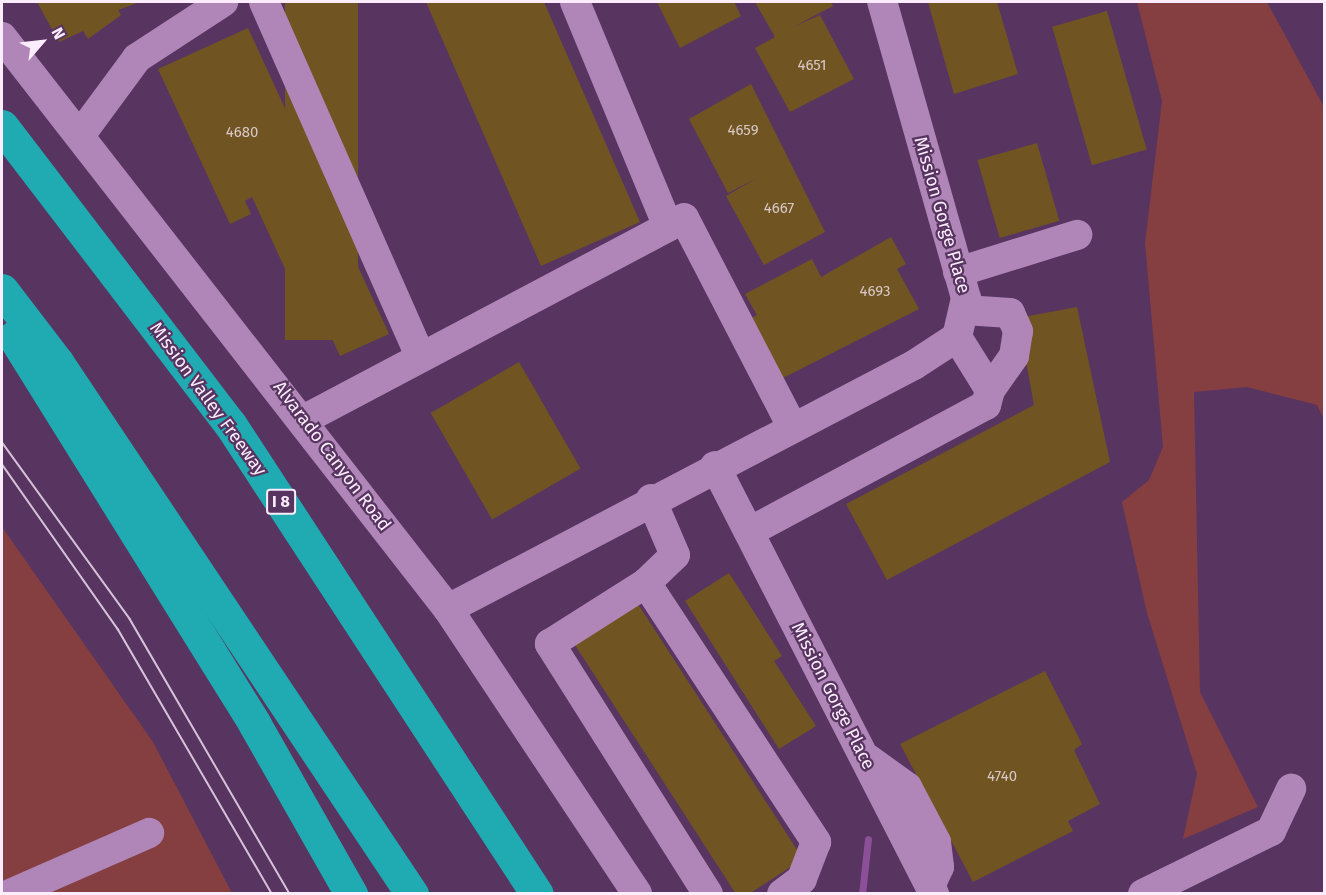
<!DOCTYPE html>
<html>
<head>
<meta charset="utf-8">
<style>
	body { margin:0 }
	#map { position:relative; width:1326px; height:895px; overflow:hidden; background:#583460; font-family:"Fira Sans",sans-serif }
	div>[style] { position:absolute }
	[style*='--x'] { left:calc(var(--x)*1px); top:calc(var(--y)*1px); width:calc(var(--w)*1px); rotate:calc(var(--a)*1deg) }
	.green>* { inset:0; background:#853f40 }
	.stream>* { height:7px; margin:-3.5px; padding:0 3.5px; transform-origin:3.5px; border-radius:3.5px; background:#8c5098 }
	.building>* { inset:0; background:#705523; transform-origin:0 0 }
	.minor>* { height:30px; margin:-15px; padding:0 15px; transform-origin:15px; border-radius:15px; background:#af86b7 }
	.highway>* { height:33px; margin:-16.5px; padding:0 16.5px; transform-origin:16.5px; border-radius:16.5px; background:#20aab1 }
	.tram>* { height:1.5px; margin:-0.75px; padding:0 0.75px; transform-origin:0.75px; border-radius:0.75px; background:#d5c2d8 }
	span { translate:-50% -50%; white-space:nowrap; text-align:center; line-height:1.15; -webkit-text-stroke:4.5px #583460; paint-order:stroke }
	.number-label { font-size:15px; color:#d8c7c6 }
	.number-label span { -webkit-text-stroke-width:0 }
	.shield-label span { padding:2px 4px; background:#583460; border:2px solid; border-radius:4px; -webkit-text-stroke-width:0 }
	.shield-label { font-size:16px; color:#fbedfd; font-weight:700 }
	.street-label { font-size:18px; color:#fbedfd }
	.frame { position:absolute; inset:0; border:3px solid #fbedfd; pointer-events:none }
	.north { position:absolute; left:12px; top:12px; width:60px; height:60px; -webkit-text-stroke:4px #583460; paint-order:stroke; rotate:62deg; font-size:16px; font-weight:700; line-height:24px; text-align:center; color:#fbedfd }
	.north::after { content:''; display:block; margin:auto; width:21px; height:27px; background:#fbedfd; clip-path:polygon(50% 0,100% 100%,50% 72%,0 100%) }
</style>
</head>
<body>
<div id="map">
	<div class="green">
		<i style="clip-path:polygon(1137px 2px,1267px 2px,1324px 107px,1324px 419px,1317px 405px,1247px 387px,1194px 392px,1200px 692px,1258px 807px,1183px 839px,1197px 774px,1147px 613px,1122px 502px,1149px 480px,1163px 447px,1145px 243px,1162px 101px)"></i>
		<i style="clip-path:polygon(2px 527px,153px 742px,232px 893px,2px 893px)"></i>
	</div>
	<div class="stream">
		<i style="--x:862;--y:894;--w:55;--a:-83.8"></i>
	</div>
	<div class="building">
		<i style="clip-path:polygon(37px 2px,140px 2px,118px 10px,121px 15px,88px 39px,83px 31px,59px 42px)"></i>
		<i style="left:285px;top:2px;width:73px;height:338px"></i>
		<i style="clip-path:polygon(426px 2px,544px 2px,640px 222px,541px 266px)"></i>
		<i style="clip-path:polygon(657px 2px,734px 2px,741px 16px,680px 48px)"></i>
		<i style="clip-path:polygon(755px 2px,831px 2px,833px 6px,793px 27px,820px 15px,854px 79px,790px 112px,755px 48px,775px 37px)"></i>
		<i style="clip-path:polygon(928px 2px,997px 2px,1018px 74px,954px 94px)"></i>
		<i style="left:1107px;top:11px;width:144px;height:57px;rotate:74deg"></i>
		<i style="clip-path:polygon(248px 28px,389px 334px,340px 356px,323px 319px,311px 325px,252px 197px,245px 201px,251px 214px,230px 224px,158px 69px)"></i>
		<i style="clip-path:polygon(751px 84px,825px 232px,764px 265px,726px 196px,759px 177px,728px 193px,689px 119px)"></i>
		<i style="left:1037px;top:143px;width:81px;height:62px;rotate:74deg"></i>
		<i style="clip-path:polygon(891px 237px,906px 264px,897px 269px,919px 309px,779px 380px,747px 321px,757px 315px,745px 294px,812px 259px,821px 277px)"></i>
		<i style="clip-path:polygon(1077px 307px,1110px 462px,887px 580px,846px 504px,1034px 405px,1018px 318px)"></i>
		<i style="left:519px;top:362px;width:123px;height:102px;rotate:60deg"></i>
		<i style="clip-path:polygon(729px 573px,782px 656px,774px 661px,816px 726px,779px 749px,685px 601px)"></i>
		<i style="clip-path:polygon(638px 604px,803px 859px,749px 894px,736px 894px,575px 645px)"></i>
		<i style="clip-path:polygon(1045px 671px,1082px 744px,1074px 750px,1100px 804px,1068px 821px,1073px 831px,973px 882px,900px 744px)"></i>
	</div>
	<div class="minor">
		<i style="--x:264;--y:2;--w:387;--a:66.2"></i>
		<i style="--x:575;--y:2;--w:243;--a:67.5"></i>
		<i style="--x:2;--y:37;--w:725;--a:52.06"></i>
		<i style="--x:448;--y:609;--w:342;--a:56.4"></i>
		<i style="--x:81;--y:134;--w:94;--a:-53.6"></i>
		<i style="--x:137;--y:58;--w:103;--a:-33.1"></i>
		<i style="--x:958;--y:272;--w:125;--a:-17.3"></i>
		<i style="--x:965;--y:310;--w:45;--a:3.8"></i>
		<i style="--x:1010;--y:313;--w:20;--a:66"></i>
		<i style="--x:1018;--y:331;--w:25;--a:99"></i>
		<i style="--x:1014;--y:356;--w:42;--a:125.2"></i>
		<i style="--x:305;--y:419;--w:429;--a:-27.9"></i>
		<i style="--x:684;--y:218;--w:234;--a:62.6"></i>
		<i style="--x:715;--y:466;--w:481;--a:62.9"></i>
		<i style="--x:749;--y:532;--w:269;--a:-28.2"></i>
		<i style="--x:986;--y:405;--w:16;--a:-75"></i>
		<i style="--x:990;--y:390;--w:62;--a:-121.9"></i>
		<i style="--x:646;--y:583;--w:40;--a:-44"></i>
		<i style="--x:675;--y:555;--w:61;--a:-113.2"></i>
		<i style="--x:448;--y:609;--w:526;--a:-27.64"></i>
		<i style="--x:914;--y:365;--w:51;--a:-33.1"></i>
		<i style="--x:957;--y:337;--w:40;--a:-77"></i>
		<i style="--x:966;--y:298;--w:308;--a:-105.8"></i>
		<i style="--x:868;--y:759;--w:48;--a:35.7"></i>
		<i style="--x:907;--y:787;--w:62;--a:62.2"></i>
		<i style="--x:936;--y:842;--w:25;--a:83"></i>
		<i style="--x:939;--y:867;--w:21;--a:115"></i>
		<i style="--x:10;--y:894;--w:152;--a:-23.7"></i>
		<i style="--x:708;--y:894;--w:296;--a:-122.3"></i>
		<i style="--x:550;--y:644;--w:114;--a:-32.4"></i>
		<i style="--x:646;--y:583;--w:310;--a:56.7"></i>
		<i style="--x:816;--y:842;--w:40;--a:111"></i>
		<i style="--x:802;--y:879;--w:25;--a:143"></i>
		<i style="--x:1143;--y:894;--w:143;--a:-26.2"></i>
		<i style="--x:1271;--y:831;--w:47;--a:-64.5"></i>
	</div>
	<div class="highway">
		<i style="--x:2;--y:126;--w:375;--a:52.6"></i>
		<i style="--x:230;--y:424;--w:561;--a:56.85"></i>
		<i style="--x:2;--y:290;--w:91;--a:52.6"></i>
		<i style="--x:57;--y:362;--w:640;--a:56.29"></i>
		<i style="--x:14;--y:337;--w:455;--a:58.1"></i>
		<i style="--x:254;--y:723;--w:197;--a:60.4"></i>
	</div>
	<div class="tram">
		<i style="--x:2;--y:442;--w:218;--a:54.1"></i>
		<i style="--x:130;--y:619;--w:318;--a:59.8"></i>
		<i style="--x:2;--y:464;--w:202;--a:54.9"></i>
		<i style="--x:118;--y:629;--w:306;--a:59.8"></i>
	</div>
	<div class="number-label">
		<span style="left:812px;top:66px">4651</span>
		<span style="left:743px;top:131px">4659</span>
		<span style="left:242px;top:133px">4680</span>
		<span style="left:779px;top:209px">4667</span>
		<span style="left:875px;top:292px">4693</span>
		<span style="left:1002px;top:777px">4740</span>
	</div>
	<div class="shield-label">
		<span style="left:281px;top:502px">I 8</span>
	</div>
	<div class="street-label">
		<span style="left:942px;top:215px;rotate:74deg">Mission Gorge Place</span>
		<span style="left:208px;top:399px;rotate:54deg">Mission Valley Freeway</span>
		<span style="left:332px;top:456px;rotate:53deg">Alvarado Canyon Road</span>
		<span style="left:833px;top:696px;rotate:63deg">Mission Gorge Place</span>
	</div>
	<div class="frame"></div>
	<div class="north">N</div>
</div>
</body>
</html>
